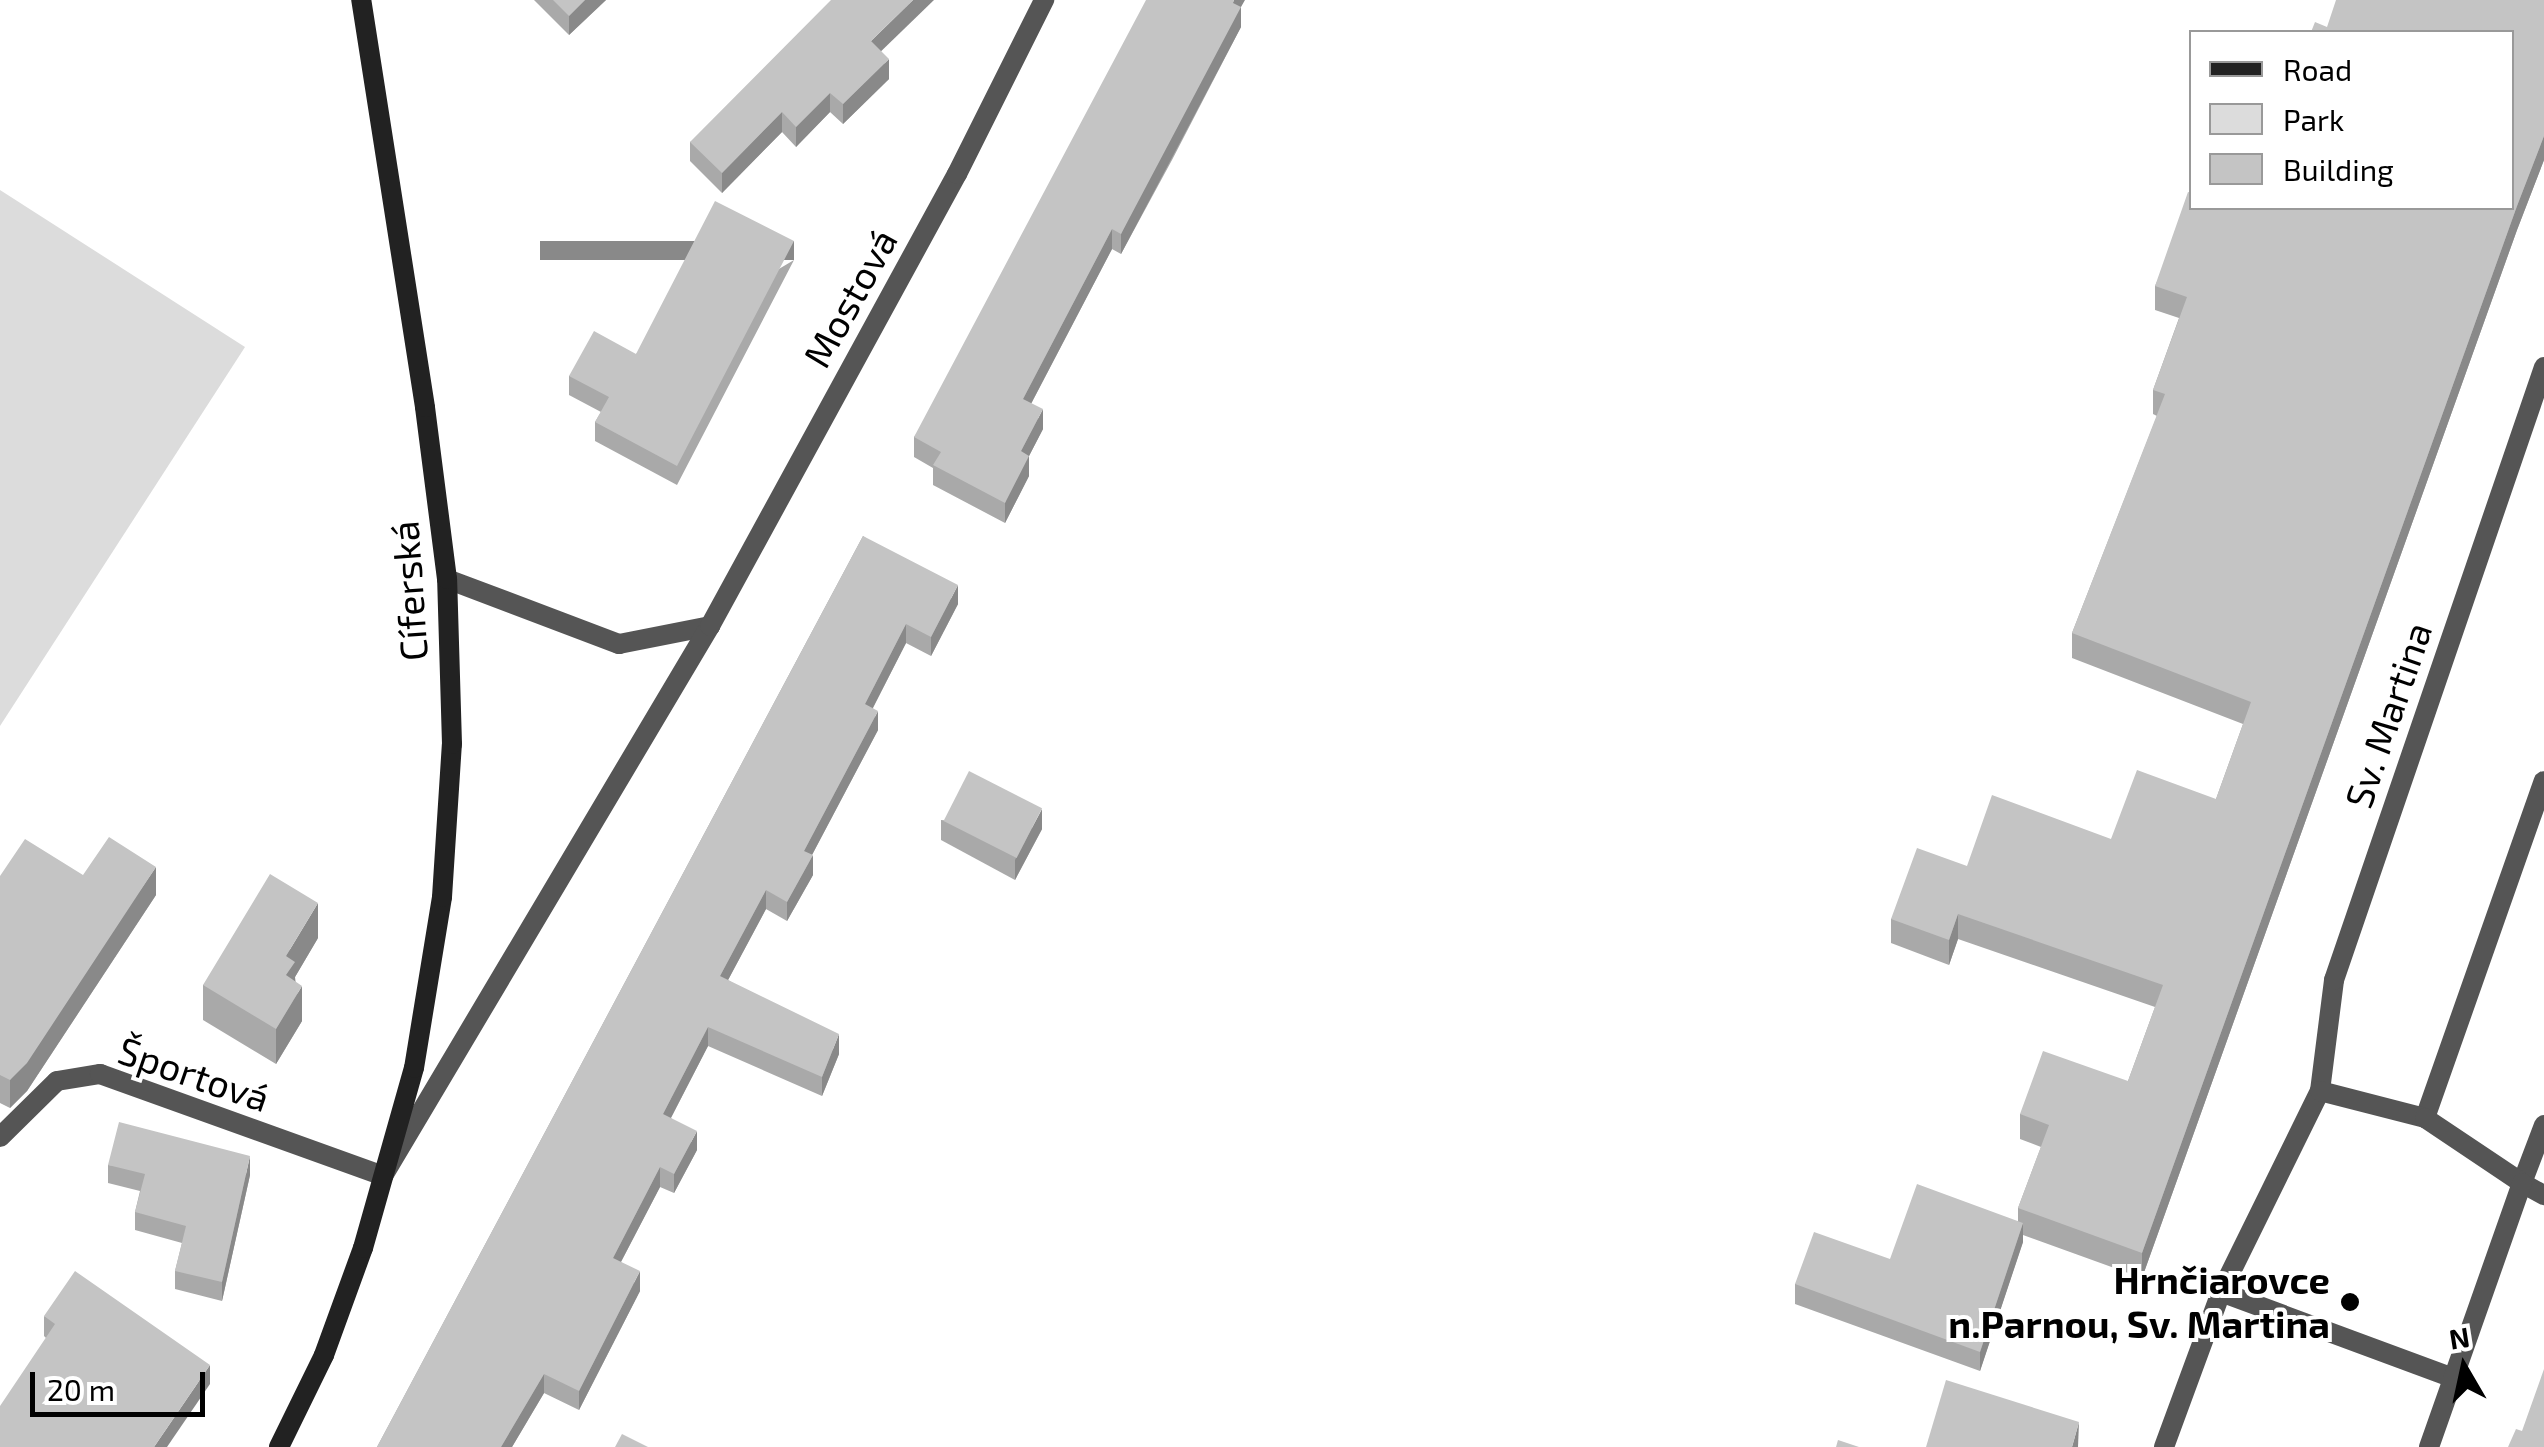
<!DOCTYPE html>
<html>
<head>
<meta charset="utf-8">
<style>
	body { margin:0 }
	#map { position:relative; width:2544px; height:1447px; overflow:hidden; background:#fff; font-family:"Exo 2",sans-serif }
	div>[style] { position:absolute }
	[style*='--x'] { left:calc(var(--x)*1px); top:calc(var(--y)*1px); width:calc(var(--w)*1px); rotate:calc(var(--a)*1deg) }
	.green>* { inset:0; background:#dcdcdc }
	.street>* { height:20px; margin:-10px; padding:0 10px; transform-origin:10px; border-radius:10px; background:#555 }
	.secondary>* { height:20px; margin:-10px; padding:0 10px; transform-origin:10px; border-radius:10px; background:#222 }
	.wall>* { inset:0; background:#a9a9a9 }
	.shaded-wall>* { inset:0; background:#898989; transform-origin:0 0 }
	.building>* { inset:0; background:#c4c4c4; transform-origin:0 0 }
	.dots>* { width:28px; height:28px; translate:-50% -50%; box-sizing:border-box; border:5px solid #fff; border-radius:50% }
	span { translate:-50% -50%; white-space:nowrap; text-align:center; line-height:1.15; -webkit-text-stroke:8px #fff; paint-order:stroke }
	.street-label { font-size:38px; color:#000 }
	.poi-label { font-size:38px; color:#000; font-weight:700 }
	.right { translate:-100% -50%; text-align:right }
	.legend { position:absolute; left:2189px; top:30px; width:325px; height:180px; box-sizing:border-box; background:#fff; border:2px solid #999; margin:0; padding:12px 18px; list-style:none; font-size:30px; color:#000 }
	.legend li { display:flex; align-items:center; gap:20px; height:50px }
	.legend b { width:50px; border:2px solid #999 }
	.north { position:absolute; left:2414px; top:1317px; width:100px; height:100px; -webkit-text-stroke:8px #fff; paint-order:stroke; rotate:351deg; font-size:28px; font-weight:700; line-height:40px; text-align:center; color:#000 }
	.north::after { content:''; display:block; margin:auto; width:35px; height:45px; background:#000; clip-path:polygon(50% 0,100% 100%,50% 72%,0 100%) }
	.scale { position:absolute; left:30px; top:1372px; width:175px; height:45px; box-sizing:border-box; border:5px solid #000; border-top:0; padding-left:12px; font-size:30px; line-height:35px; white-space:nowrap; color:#000; -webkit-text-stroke:8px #fff; paint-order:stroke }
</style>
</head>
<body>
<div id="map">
	<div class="green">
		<i style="clip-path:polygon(0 190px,245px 347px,0 726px)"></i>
	</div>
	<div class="street">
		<i style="--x:447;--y:579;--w:184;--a:20.7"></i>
		<i style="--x:619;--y:644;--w:93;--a:-11.2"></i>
		<i style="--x:2320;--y:1091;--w:112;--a:-82.8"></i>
		<i style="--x:2334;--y:980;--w:648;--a:-71.09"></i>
		<i style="--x:2425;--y:1118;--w:357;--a:-70.6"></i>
		<i style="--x:2544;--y:1125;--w:62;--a:110.8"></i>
		<i style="--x:2522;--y:1183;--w:25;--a:29"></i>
		<i style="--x:0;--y:1137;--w:80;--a:-44.5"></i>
		<i style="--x:57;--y:1081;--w:44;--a:-9.2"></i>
		<i style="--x:100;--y:1074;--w:301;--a:19.8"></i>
		<i style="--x:383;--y:1176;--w:640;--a:-59.27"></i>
		<i style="--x:710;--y:626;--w:515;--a:-61.35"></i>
		<i style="--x:957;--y:174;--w:195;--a:-63.4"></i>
		<i style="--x:2221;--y:1292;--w:248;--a:20.3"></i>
		<i style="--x:2164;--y:1447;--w:165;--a:-69.8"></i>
		<i style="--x:2221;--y:1292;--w:224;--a:-63.8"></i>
		<i style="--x:2320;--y:1091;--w:108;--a:14.4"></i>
		<i style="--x:2425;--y:1118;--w:117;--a:33.8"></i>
		<i style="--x:2522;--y:1183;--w:280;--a:109.4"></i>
	</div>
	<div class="secondary">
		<i style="--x:279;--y:1447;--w:102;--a:-63.9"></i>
		<i style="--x:324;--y:1355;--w:114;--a:-70"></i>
		<i style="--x:363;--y:1248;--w:187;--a:-74.2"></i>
		<i style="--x:414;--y:1068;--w:173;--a:-80.7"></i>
		<i style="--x:442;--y:897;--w:153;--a:-86.3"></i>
		<i style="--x:452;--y:744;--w:165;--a:-91.7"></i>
		<i style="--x:447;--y:579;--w:173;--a:-97.3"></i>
		<i style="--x:425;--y:407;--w:412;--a:-98.9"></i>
	</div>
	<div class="wall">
		<i style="clip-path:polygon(534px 0,606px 0,569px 35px)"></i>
		<i style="clip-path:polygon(2544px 0,2544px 160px,2517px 230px,2142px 1278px,2023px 1235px,2023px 1242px,1980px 1371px,1795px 1304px,1795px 1284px,1890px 1259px,2018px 1221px,2018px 1208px,2041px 1147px,2020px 1139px,2020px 1114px,2128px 1081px,2155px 1007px,1958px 939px,1949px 965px,1891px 943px,1891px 919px,1967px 866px,2111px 839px,2216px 799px,2243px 724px,2072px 658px,2072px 633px,2157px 416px,2153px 414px,2153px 390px,2179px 318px,2155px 310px,2155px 286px,2192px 208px,2512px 208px,2327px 27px)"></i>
		<i style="clip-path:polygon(1241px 7px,1241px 27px,1172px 160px,1121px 254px,1112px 249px,1031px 404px,1043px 429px,1029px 456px,1029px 476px,1005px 523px,933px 485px,933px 468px,914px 457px,914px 437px)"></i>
		<i style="clip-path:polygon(881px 51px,889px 79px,843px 124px,830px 112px,796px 147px,782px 132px,722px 193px,690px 161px,690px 142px)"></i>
		<i style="clip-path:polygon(794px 260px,677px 485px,595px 441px,595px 422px,601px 412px,569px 395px,569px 376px,636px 354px)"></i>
		<i style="clip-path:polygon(863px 536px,958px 604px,931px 656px,906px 643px,873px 708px,878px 730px,812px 855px,813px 875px,787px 921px,766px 909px,728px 980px,839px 1054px,822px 1096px,708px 1046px,671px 1118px,697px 1150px,674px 1193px,660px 1187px,621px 1262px,640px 1291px,579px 1410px,544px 1393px,512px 1447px,377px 1447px)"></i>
		<i style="clip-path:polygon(941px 820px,1042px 829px,1015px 880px,941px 840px)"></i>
		<i style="clip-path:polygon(83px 875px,156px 895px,27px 1091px,10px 1108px,0 1103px,0 876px)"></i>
		<i style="clip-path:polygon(318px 938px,295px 977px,302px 1021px,276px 1064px,203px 1020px,203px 985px)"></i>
		<i style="clip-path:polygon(108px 1165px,250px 1175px,222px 1301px,175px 1289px,175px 1271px,182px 1243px,135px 1230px,135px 1212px,140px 1191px,108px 1183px)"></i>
		<i style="clip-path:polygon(44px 1316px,210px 1384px,46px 1338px,44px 1336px)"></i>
	</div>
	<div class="shaded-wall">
		<i style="clip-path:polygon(585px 0,606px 0,569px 35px,569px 16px)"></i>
		<i style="clip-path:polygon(913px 0,934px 0,871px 61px,871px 41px)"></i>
		<i style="clip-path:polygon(1234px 0,1245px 0,1241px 7px,1241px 27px,1121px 254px,1121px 234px)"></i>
		<i style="clip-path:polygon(889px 59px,889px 79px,843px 124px,843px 104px)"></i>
		<i style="clip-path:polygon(830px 93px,830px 112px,796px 147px,796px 127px)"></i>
		<i style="clip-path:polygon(782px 112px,782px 132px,722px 193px,722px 173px)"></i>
		<i style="clip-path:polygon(2544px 136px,2544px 160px,2517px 230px,2142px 1278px,2142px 1253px,2517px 206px)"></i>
		<i style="clip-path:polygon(1112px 229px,1112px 249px,1023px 419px,1023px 399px)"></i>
		<i style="left:794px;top:241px;width:19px;height:254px;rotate:90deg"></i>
		<i style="clip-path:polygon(1043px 409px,1043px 429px,1029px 456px,1029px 476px,1005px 523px,1005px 503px,1021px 451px)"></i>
		<i style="clip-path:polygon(958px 585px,958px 604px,931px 656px,931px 637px)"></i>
		<i style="clip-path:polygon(906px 624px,906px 643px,865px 723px,865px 704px)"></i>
		<i style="clip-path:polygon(878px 711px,878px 730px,804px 870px,804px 851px)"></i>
		<i style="clip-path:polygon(1042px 809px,1042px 829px,1015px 880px,1015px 860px)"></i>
		<i style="clip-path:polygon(813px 855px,813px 875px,787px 921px,787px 902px)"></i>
		<i style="clip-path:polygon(156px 867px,156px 895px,27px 1091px,10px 1108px,10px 1080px)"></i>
		<i style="clip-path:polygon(766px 890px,766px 909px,720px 995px,720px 976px)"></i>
		<i style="clip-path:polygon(318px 903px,318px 938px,295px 977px,295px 997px,286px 1010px,286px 956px)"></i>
		<i style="clip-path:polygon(1958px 914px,1958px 939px,1949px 965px,1949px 940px)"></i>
		<i style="clip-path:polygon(302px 986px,302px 1021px,276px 1064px,276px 1029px)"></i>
		<i style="clip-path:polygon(708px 1027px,708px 1046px,663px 1133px,663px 1114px)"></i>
		<i style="clip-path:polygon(839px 1034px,839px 1054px,822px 1096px,822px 1077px)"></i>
		<i style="clip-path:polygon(697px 1131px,697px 1150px,674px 1193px,674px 1174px)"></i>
		<i style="clip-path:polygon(250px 1156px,250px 1175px,222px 1301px,222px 1282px)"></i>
		<i style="clip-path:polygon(660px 1167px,660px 1187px,613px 1277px,613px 1258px)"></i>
		<i style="clip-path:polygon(2023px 1223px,2023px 1242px,1980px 1371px,1980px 1352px)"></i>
		<i style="clip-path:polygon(640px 1271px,640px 1291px,579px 1410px,579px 1391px)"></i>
		<i style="clip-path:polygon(210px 1365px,210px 1384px,167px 1447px,154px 1447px)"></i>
		<i style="clip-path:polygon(544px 1374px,544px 1393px,512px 1447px,501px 1447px)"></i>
		<i style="clip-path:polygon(2079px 1422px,2078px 1447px,2072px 1447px)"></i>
	</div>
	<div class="building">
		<i style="clip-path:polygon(553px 0,585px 0,569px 16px)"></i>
		<i style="clip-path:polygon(831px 0,913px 0,871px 41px,889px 59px,843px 104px,830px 93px,796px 127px,782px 112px,722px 173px,690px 142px)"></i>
		<i style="clip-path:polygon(1146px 0,1234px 0,1233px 3px,1241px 7px,1121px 234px,1112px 229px,1023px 399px,1043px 409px,1021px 451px,1029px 456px,1005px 503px,933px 465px,941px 452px,914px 437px)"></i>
		<i style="clip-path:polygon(2336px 0,2544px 0,2544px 136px,2517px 206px,2142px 1253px,2018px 1208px,2049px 1125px,2020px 1114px,2043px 1051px,2128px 1081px,2163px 985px,1958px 914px,1949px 940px,1891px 919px,1917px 848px,1967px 866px,1992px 795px,2111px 839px,2137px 770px,2216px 799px,2251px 702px,2072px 633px,2165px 394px,2153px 390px,2187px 297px,2155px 286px,2188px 192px,2192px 193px,2192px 208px,2512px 208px,2512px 32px,2311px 32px,2315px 22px,2327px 27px)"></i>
		<i style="clip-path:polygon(715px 201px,794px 241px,677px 466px,595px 422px,609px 397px,569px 376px,594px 331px,636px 354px)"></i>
		<i style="clip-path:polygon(863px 536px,958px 585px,931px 637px,906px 624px,865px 704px,878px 711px,804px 851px,813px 855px,787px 902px,766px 890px,720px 976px,839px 1034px,822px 1077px,708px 1027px,663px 1114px,697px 1131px,674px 1174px,660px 1167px,613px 1258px,640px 1271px,579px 1391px,544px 1374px,501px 1447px,377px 1447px)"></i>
		<i style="left:969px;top:771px;width:82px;height:56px;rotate:27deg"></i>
		<i style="clip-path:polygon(109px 837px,156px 867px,27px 1063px,10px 1080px,0 1075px,0 876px,25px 839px,83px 875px)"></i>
		<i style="clip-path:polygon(270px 874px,318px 903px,286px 956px,295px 962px,286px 975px,302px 986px,276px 1029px,203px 985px)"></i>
		<i style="clip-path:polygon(119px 1122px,250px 1156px,222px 1282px,175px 1271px,186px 1226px,135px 1212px,145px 1174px,108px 1165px)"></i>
		<i style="clip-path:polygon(1917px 1184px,2023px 1223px,1980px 1352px,1795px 1284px,1814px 1232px,1890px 1259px)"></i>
		<i style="clip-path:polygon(75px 1271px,210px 1365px,154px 1447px,0 1447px,0 1406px,55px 1324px,44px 1316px)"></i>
		<i style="clip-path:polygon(2544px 1369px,2544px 1447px,2508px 1447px,2516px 1429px,2522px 1431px)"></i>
		<i style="clip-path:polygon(1946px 1380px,2079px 1422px,2072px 1447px,1926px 1447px)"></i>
		<i style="clip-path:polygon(622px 1434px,648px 1447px,615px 1447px)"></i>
		<i style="clip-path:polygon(1838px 1440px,1859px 1447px,1836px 1447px)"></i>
	</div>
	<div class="dots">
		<i style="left:2350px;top:1302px;background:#000"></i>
	</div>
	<div class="street-label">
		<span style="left:850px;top:298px;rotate:-61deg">Mostová</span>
		<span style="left:409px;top:591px;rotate:-94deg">Cíferská</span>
		<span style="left:2388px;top:715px;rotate:-71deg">Sv. Martina</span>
		<span style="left:194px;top:1074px;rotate:19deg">Športová</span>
	</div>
	<div class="poi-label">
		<span class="right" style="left:2330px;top:1302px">Hrnčiarovce<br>n.Parnou, Sv. Martina</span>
	</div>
	<ul class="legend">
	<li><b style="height:12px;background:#222"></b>Road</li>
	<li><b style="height:28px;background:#dcdcdc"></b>Park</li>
	<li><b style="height:28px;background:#c4c4c4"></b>Building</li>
	</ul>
	<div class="north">N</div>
	<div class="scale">20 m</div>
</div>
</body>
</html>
